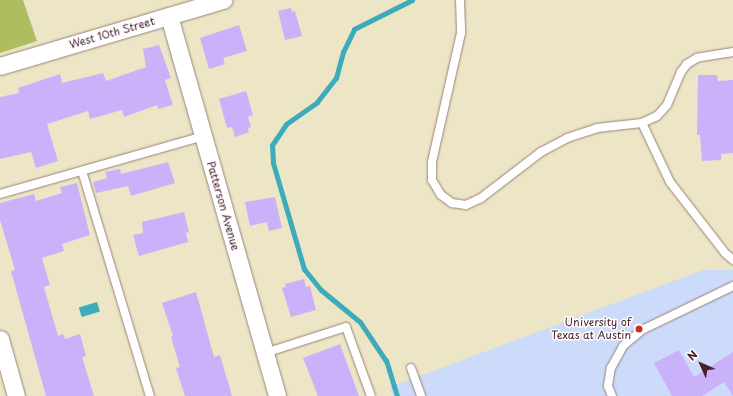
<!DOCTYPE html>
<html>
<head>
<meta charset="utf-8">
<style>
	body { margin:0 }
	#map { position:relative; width:733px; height:396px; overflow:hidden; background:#ece5c6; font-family:"Playpen Sans",sans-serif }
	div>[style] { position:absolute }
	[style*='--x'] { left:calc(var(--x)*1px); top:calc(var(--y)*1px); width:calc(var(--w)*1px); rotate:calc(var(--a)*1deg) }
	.built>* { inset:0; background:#cddbfa }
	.green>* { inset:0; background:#aebd60 }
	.water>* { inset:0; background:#3dacba; transform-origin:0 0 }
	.stream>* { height:5px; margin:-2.5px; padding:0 2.5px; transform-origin:2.5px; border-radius:2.5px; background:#3dacba }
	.building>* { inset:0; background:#c9b2f9 }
	.roads { filter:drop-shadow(0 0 1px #9b8278) drop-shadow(0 0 1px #9b8278) }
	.lane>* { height:8px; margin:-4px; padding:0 4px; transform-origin:4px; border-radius:4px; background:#fff }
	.street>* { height:17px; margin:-8.5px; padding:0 8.5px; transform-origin:8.5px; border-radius:8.5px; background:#fff }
	.dots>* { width:11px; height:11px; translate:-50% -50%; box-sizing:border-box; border:2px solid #fff; border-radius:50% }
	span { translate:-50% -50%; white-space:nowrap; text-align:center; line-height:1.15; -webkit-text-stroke:3px #fff; paint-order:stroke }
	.street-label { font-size:11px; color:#4a1f2b }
	.poi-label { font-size:11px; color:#4a1f2b }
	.right { translate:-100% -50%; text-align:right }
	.north { position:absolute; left:681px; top:344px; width:40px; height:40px; -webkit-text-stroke:3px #fff; paint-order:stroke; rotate:315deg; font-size:11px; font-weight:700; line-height:16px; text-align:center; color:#4a1f2b }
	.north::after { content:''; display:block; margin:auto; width:14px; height:18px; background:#4a1f2b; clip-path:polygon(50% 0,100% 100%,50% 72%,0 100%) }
</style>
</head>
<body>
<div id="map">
	<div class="built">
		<i style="clip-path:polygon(703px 270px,733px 270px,733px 396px,393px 396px,390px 387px)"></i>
	</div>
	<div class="green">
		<i style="clip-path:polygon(0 0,23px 0,37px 41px,0 53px)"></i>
	</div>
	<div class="water">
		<i style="left:97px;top:302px;width:10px;height:19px;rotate:73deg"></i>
	</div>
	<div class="stream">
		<i style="--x:397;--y:396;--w:37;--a:-107"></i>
		<i style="--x:386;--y:361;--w:47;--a:-123.7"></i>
		<i style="--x:360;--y:322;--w:50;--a:-140.6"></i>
		<i style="--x:321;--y:290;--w:27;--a:-129"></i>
		<i style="--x:304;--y:269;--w:110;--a:-106.3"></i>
		<i style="--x:273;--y:163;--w:18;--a:-93"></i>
		<i style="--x:272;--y:145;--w:25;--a:-56"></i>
		<i style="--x:286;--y:124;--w:38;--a:-35"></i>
		<i style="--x:317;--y:102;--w:31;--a:-52"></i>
		<i style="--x:336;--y:78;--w:27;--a:-75"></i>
		<i style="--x:343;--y:52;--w:25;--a:-64"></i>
		<i style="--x:354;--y:29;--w:65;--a:-26.6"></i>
	</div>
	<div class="building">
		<i style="clip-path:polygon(291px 8px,292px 12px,295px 11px,302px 36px,285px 40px,278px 11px)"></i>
		<i style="clip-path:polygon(239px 25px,247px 51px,223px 58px,225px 64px,209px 69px,200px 38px)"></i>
		<i style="clip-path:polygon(159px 45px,171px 78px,165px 80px,173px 105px,158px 109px,157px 105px,124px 117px,122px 110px,90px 119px,88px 111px,47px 124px,58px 161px,36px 168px,31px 152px,0 159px,0 97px,19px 93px,18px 88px,60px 74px,62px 83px,103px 73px,106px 81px,146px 67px,143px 49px)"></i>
		<i style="clip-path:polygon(698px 75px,717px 75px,718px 81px,733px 80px,733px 153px,721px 154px,721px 160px,702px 161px,700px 135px,697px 135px)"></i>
		<i style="clip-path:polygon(246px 91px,253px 115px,248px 117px,251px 127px,248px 128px,249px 132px,235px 137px,232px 127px,227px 128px,219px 99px)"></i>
		<i style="clip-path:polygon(168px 162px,175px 183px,131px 196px,128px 186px,96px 193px,93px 182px,107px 178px,105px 172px,120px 169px,121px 174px)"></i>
		<i style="clip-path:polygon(77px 183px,90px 235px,62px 244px,64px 251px,42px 258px,50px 285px,44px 287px,58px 336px,63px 334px,65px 339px,80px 334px,86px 356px,82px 357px,94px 396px,46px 396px,11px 271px,15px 270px,0 220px,0 203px,34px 194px,36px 201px,62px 193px,60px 187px)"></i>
		<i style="clip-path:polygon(275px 197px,282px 228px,269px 231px,267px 222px,250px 226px,245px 202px)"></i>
		<i style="clip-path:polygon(184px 212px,189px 232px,186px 233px,188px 242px,139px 256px,133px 235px,143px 233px,142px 222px)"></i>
		<i style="clip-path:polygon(304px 279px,306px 287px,310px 286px,316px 310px,291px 317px,282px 288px,286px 287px,285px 284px)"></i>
		<i style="clip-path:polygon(196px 292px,214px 357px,220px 355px,232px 396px,185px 396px,176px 368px,180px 367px,171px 337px,173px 336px,162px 303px)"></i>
		<i style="clip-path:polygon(340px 344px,359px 396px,318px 396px,303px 358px)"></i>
		<i style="clip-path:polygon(679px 350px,694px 377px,733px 352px,733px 396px,724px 382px,702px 396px,672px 396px,654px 363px)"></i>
	</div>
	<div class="roads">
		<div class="lane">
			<i style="--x:460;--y:0;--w:33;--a:88"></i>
			<i style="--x:461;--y:33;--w:132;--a:102.7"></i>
			<i style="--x:432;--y:162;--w:18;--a:90"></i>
			<i style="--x:432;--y:180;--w:17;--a:59"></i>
			<i style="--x:441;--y:195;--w:14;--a:36"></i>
			<i style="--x:452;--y:203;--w:14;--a:8"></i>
			<i style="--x:466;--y:205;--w:17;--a:-25"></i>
			<i style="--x:481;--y:198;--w:76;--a:-37.5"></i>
			<i style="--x:541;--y:152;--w:30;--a:-28"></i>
			<i style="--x:567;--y:138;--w:32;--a:-18"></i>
			<i style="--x:597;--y:128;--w:45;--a:-6.3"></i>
			<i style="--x:733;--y:52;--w:36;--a:171"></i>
			<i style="--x:697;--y:58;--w:12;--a:149"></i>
			<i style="--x:687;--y:64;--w:10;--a:127"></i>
			<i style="--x:681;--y:72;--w:36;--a:113"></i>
			<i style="--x:667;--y:105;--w:15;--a:132"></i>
			<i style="--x:657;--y:116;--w:17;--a:155"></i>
			<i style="--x:642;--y:123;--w:65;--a:64.6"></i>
			<i style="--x:670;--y:182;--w:90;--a:52.2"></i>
			<i style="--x:725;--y:253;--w:11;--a:41"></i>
			<i style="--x:82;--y:171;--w:235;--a:73.2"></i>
			<i style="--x:0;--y:194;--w:212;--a:-15.9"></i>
			<i style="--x:265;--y:353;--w:85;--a:-17.8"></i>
			<i style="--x:346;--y:327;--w:73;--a:70.1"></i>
			<i style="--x:411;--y:368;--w:30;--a:70"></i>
			<i style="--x:612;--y:396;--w:11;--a:-112"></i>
			<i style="--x:608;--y:386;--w:18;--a:-81"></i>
			<i style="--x:611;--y:368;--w:25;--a:-61"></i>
			<i style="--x:623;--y:346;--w:25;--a:-40"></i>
			<i style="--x:642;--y:330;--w:101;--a:-25.8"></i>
		</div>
		<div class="street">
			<i style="--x:169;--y:16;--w:395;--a:74.1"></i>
			<i style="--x:0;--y:66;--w:233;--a:-16.5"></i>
			<i style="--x:0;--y:339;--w:59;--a:74.3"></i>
		</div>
	</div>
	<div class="dots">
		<i style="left:639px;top:329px;background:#c8321e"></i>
	</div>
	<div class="street-label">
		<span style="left:112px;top:33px;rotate:-16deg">West 10th Street</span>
		<span style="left:223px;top:206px;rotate:74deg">Patterson Avenue</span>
	</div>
	<div class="poi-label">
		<span class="right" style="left:631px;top:329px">University of<br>Texas at Austin</span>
	</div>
	<div class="north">N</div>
</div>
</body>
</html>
